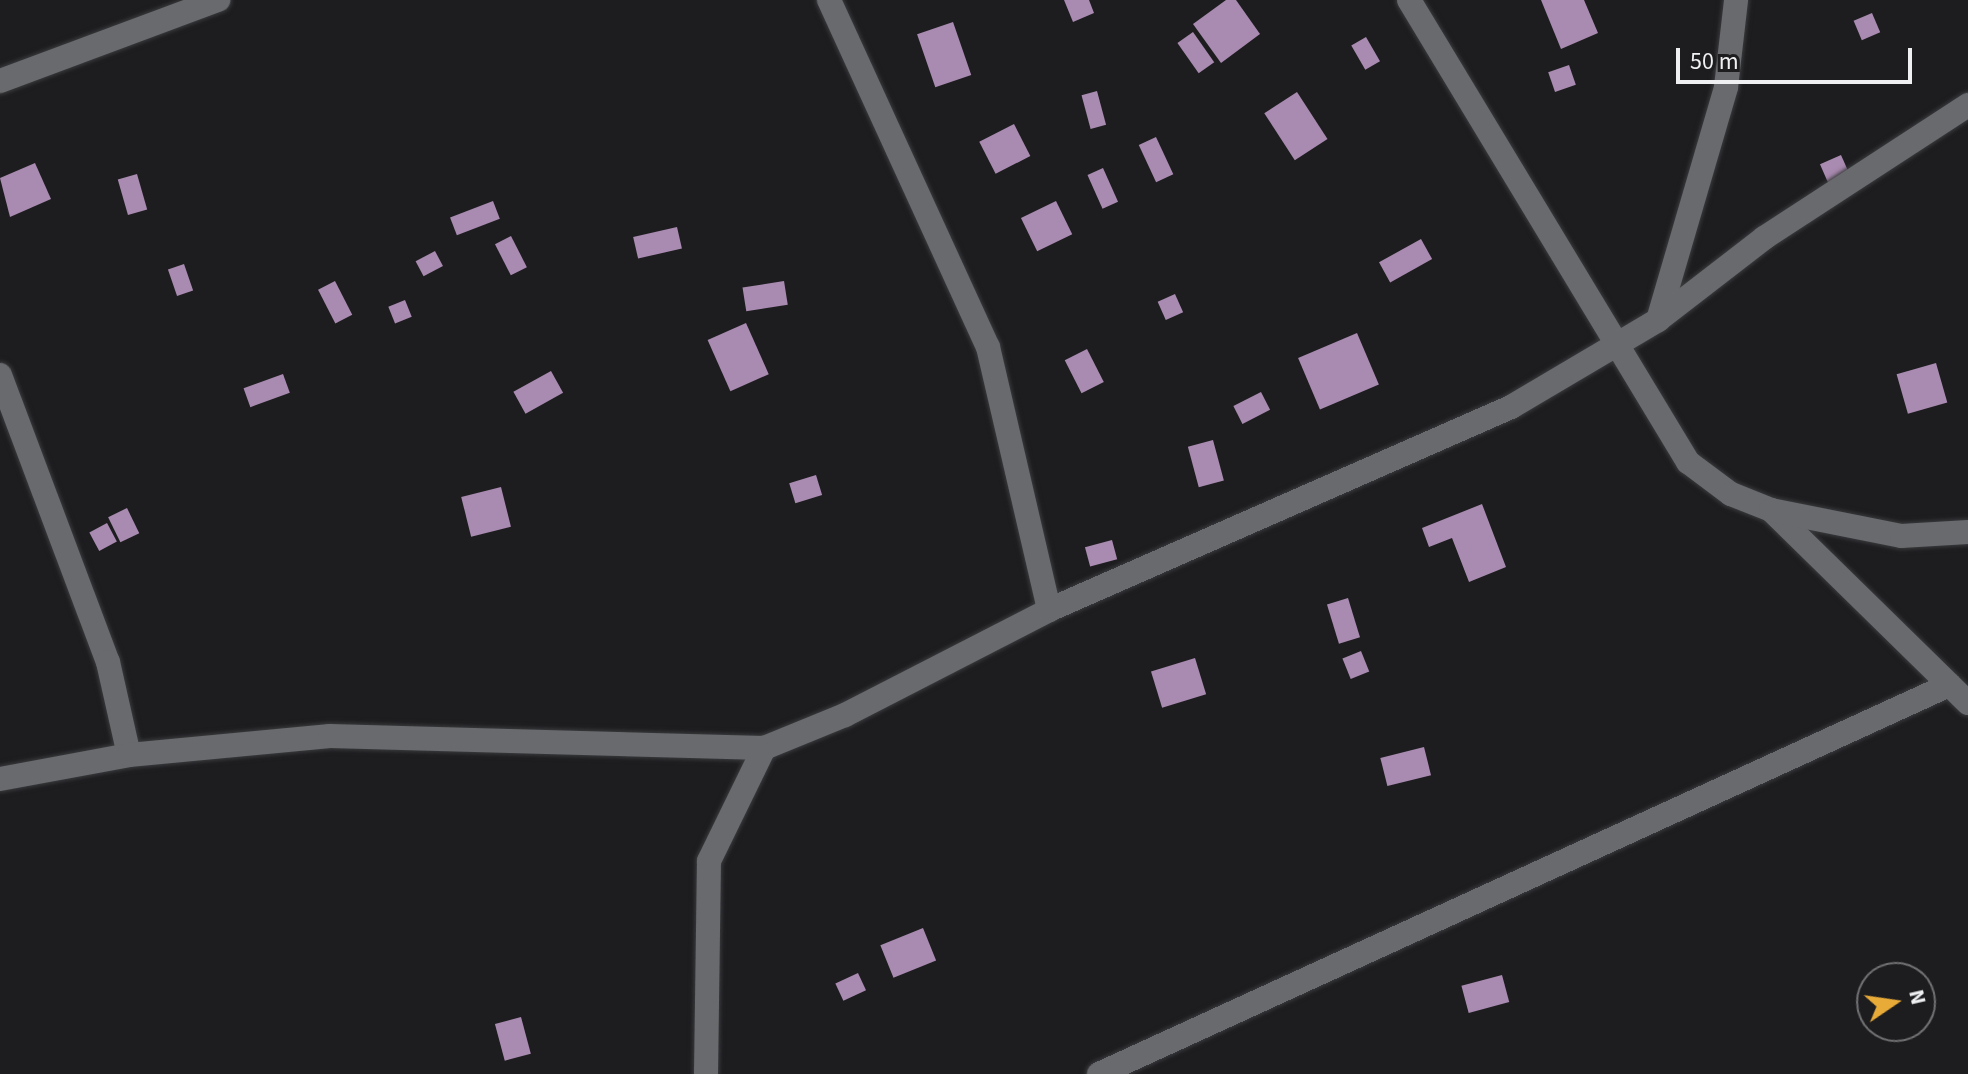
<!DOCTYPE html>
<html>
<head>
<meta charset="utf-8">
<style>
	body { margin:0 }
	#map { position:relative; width:1968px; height:1074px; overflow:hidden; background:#1d1d20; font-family:"Source Sans 3",sans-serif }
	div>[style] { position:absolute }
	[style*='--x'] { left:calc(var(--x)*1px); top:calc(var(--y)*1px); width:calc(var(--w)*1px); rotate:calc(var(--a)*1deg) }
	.building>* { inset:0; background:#a98ab0; transform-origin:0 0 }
	.roads { filter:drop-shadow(0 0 2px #3a3b3d) drop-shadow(0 0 2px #3a3b3d) }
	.minor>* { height:24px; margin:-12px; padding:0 12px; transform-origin:12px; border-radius:12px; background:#696a6d }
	span { translate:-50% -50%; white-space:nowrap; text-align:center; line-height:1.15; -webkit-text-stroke:8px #1d1d20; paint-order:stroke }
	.north { position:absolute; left:1856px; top:962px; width:80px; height:80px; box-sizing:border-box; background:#1d1d20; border:2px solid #717174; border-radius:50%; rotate:77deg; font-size:22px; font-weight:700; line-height:32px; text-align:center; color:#eff0f2 }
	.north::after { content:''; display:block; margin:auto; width:28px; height:36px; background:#e9ab38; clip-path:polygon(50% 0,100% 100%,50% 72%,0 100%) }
	.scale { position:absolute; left:1676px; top:48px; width:236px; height:36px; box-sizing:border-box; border:4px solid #eff0f2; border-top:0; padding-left:10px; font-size:24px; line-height:28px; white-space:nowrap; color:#eff0f2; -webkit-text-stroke:6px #1d1d20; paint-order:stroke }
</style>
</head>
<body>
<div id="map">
	<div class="building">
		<i style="clip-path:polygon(1064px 0,1089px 0,1094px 13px,1073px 22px)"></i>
		<i style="clip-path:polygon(1226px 0,1236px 0,1260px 34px,1221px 63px,1193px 24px)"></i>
		<i style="clip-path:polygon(1541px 0,1584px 0,1598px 33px,1561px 49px)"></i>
		<i style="left:1872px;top:13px;width:21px;height:20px;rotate:67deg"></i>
		<i style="left:953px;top:22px;width:56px;height:38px;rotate:71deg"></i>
		<i style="left:1193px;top:32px;width:37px;height:19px;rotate:55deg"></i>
		<i style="left:1366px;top:37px;width:28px;height:17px;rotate:60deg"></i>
		<i style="left:1569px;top:65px;width:21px;height:22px;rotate:71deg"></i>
		<i style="left:1097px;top:91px;width:35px;height:16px;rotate:75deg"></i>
		<i style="left:1297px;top:92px;width:56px;height:39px;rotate:57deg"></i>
		<i style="left:1014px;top:124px;width:36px;height:39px;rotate:63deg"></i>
		<i style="left:1156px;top:137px;width:41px;height:19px;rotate:65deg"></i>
		<i style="left:1841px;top:155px;width:20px;height:23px;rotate:66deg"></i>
		<i style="clip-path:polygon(35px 163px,51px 199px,10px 217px,0 178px)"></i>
		<i style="left:1103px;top:168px;width:37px;height:17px;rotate:66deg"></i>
		<i style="left:137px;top:174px;width:37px;height:20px;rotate:74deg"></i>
		<i style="left:493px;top:201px;width:19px;height:46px;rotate:69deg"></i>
		<i style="left:1056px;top:201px;width:37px;height:39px;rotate:64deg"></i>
		<i style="left:677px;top:227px;width:22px;height:45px;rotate:77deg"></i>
		<i style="left:511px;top:236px;width:35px;height:18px;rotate:63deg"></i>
		<i style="left:1421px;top:239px;width:23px;height:48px;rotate:61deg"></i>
		<i style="left:435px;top:251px;width:17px;height:22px;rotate:62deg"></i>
		<i style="left:184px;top:264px;width:28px;height:17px;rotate:71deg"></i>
		<i style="left:335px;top:281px;width:38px;height:19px;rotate:63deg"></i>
		<i style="left:784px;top:281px;width:24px;height:42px;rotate:81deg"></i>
		<i style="left:1175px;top:294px;width:20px;height:19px;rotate:66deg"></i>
		<i style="left:405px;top:300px;width:18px;height:18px;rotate:68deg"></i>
		<i style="left:746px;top:323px;width:56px;height:42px;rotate:66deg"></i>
		<i style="left:1357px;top:333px;width:56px;height:64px;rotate:67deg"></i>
		<i style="left:1087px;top:349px;width:37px;height:25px;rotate:63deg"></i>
		<i style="left:1936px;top:363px;width:41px;height:41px;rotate:74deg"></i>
		<i style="left:551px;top:371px;width:25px;height:43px;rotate:61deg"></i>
		<i style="left:283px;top:374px;width:20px;height:42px;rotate:70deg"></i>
		<i style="left:1261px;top:392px;width:20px;height:31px;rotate:63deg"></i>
		<i style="left:1213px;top:440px;width:42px;height:26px;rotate:75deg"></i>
		<i style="left:816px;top:475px;width:21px;height:28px;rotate:73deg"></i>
		<i style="left:501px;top:487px;width:41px;height:41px;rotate:76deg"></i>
		<i style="clip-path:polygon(1482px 504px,1506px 567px,1469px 582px,1452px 538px,1429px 547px,1422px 528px)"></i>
		<i style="left:127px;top:508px;width:28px;height:21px;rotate:64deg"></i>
		<i style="left:107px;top:523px;width:21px;height:20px;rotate:62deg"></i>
		<i style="left:1112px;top:540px;width:20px;height:28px;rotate:75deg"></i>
		<i style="left:1348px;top:598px;width:41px;height:22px;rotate:73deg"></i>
		<i style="left:1361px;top:651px;width:22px;height:20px;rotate:68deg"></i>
		<i style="left:1195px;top:658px;width:38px;height:46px;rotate:73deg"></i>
		<i style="left:1424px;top:747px;width:29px;height:45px;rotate:76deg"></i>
		<i style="left:923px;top:928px;width:35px;height:46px;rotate:68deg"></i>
		<i style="left:858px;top:973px;width:19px;height:25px;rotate:65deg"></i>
		<i style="left:1502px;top:975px;width:28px;height:42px;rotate:75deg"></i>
		<i style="left:521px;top:1017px;width:38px;height:27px;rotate:75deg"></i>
	</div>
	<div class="roads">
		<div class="minor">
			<i style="--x:829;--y:0;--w:382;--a:65.4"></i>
			<i style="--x:988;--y:347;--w:270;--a:76.9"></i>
			<i style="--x:1409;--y:0;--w:540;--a:58.87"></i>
			<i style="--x:1688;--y:462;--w:54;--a:36.7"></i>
			<i style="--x:1731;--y:494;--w:43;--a:21.8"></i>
			<i style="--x:1771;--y:510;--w:276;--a:44.4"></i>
			<i style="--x:0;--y:81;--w:233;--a:-20.4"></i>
			<i style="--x:1658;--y:320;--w:243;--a:-73.7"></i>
			<i style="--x:1726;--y:87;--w:88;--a:-83.4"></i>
			<i style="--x:0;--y:375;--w:307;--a:69.4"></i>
			<i style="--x:108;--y:662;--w:95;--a:77.3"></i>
			<i style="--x:1771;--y:510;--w:133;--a:11.3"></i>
			<i style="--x:1901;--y:536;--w:67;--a:-3.4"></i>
			<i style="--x:0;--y:779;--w:131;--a:-10.5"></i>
			<i style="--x:129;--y:755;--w:202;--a:-5.4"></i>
			<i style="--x:330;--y:736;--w:434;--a:1.6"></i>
			<i style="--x:764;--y:748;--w:87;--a:-22.2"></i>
			<i style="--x:845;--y:715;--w:229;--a:-27.2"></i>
			<i style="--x:1049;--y:610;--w:505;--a:-23.72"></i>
			<i style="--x:1511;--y:407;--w:171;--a:-30.6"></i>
			<i style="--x:1658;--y:320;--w:134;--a:-37.7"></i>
			<i style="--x:1764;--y:238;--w:244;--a:-33.1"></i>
			<i style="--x:706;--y:1074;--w:213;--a:-89.2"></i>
			<i style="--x:709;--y:861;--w:126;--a:-64"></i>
			<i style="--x:1099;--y:1074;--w:935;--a:-24.59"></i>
		</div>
	</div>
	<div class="north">N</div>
	<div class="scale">50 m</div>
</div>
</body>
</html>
